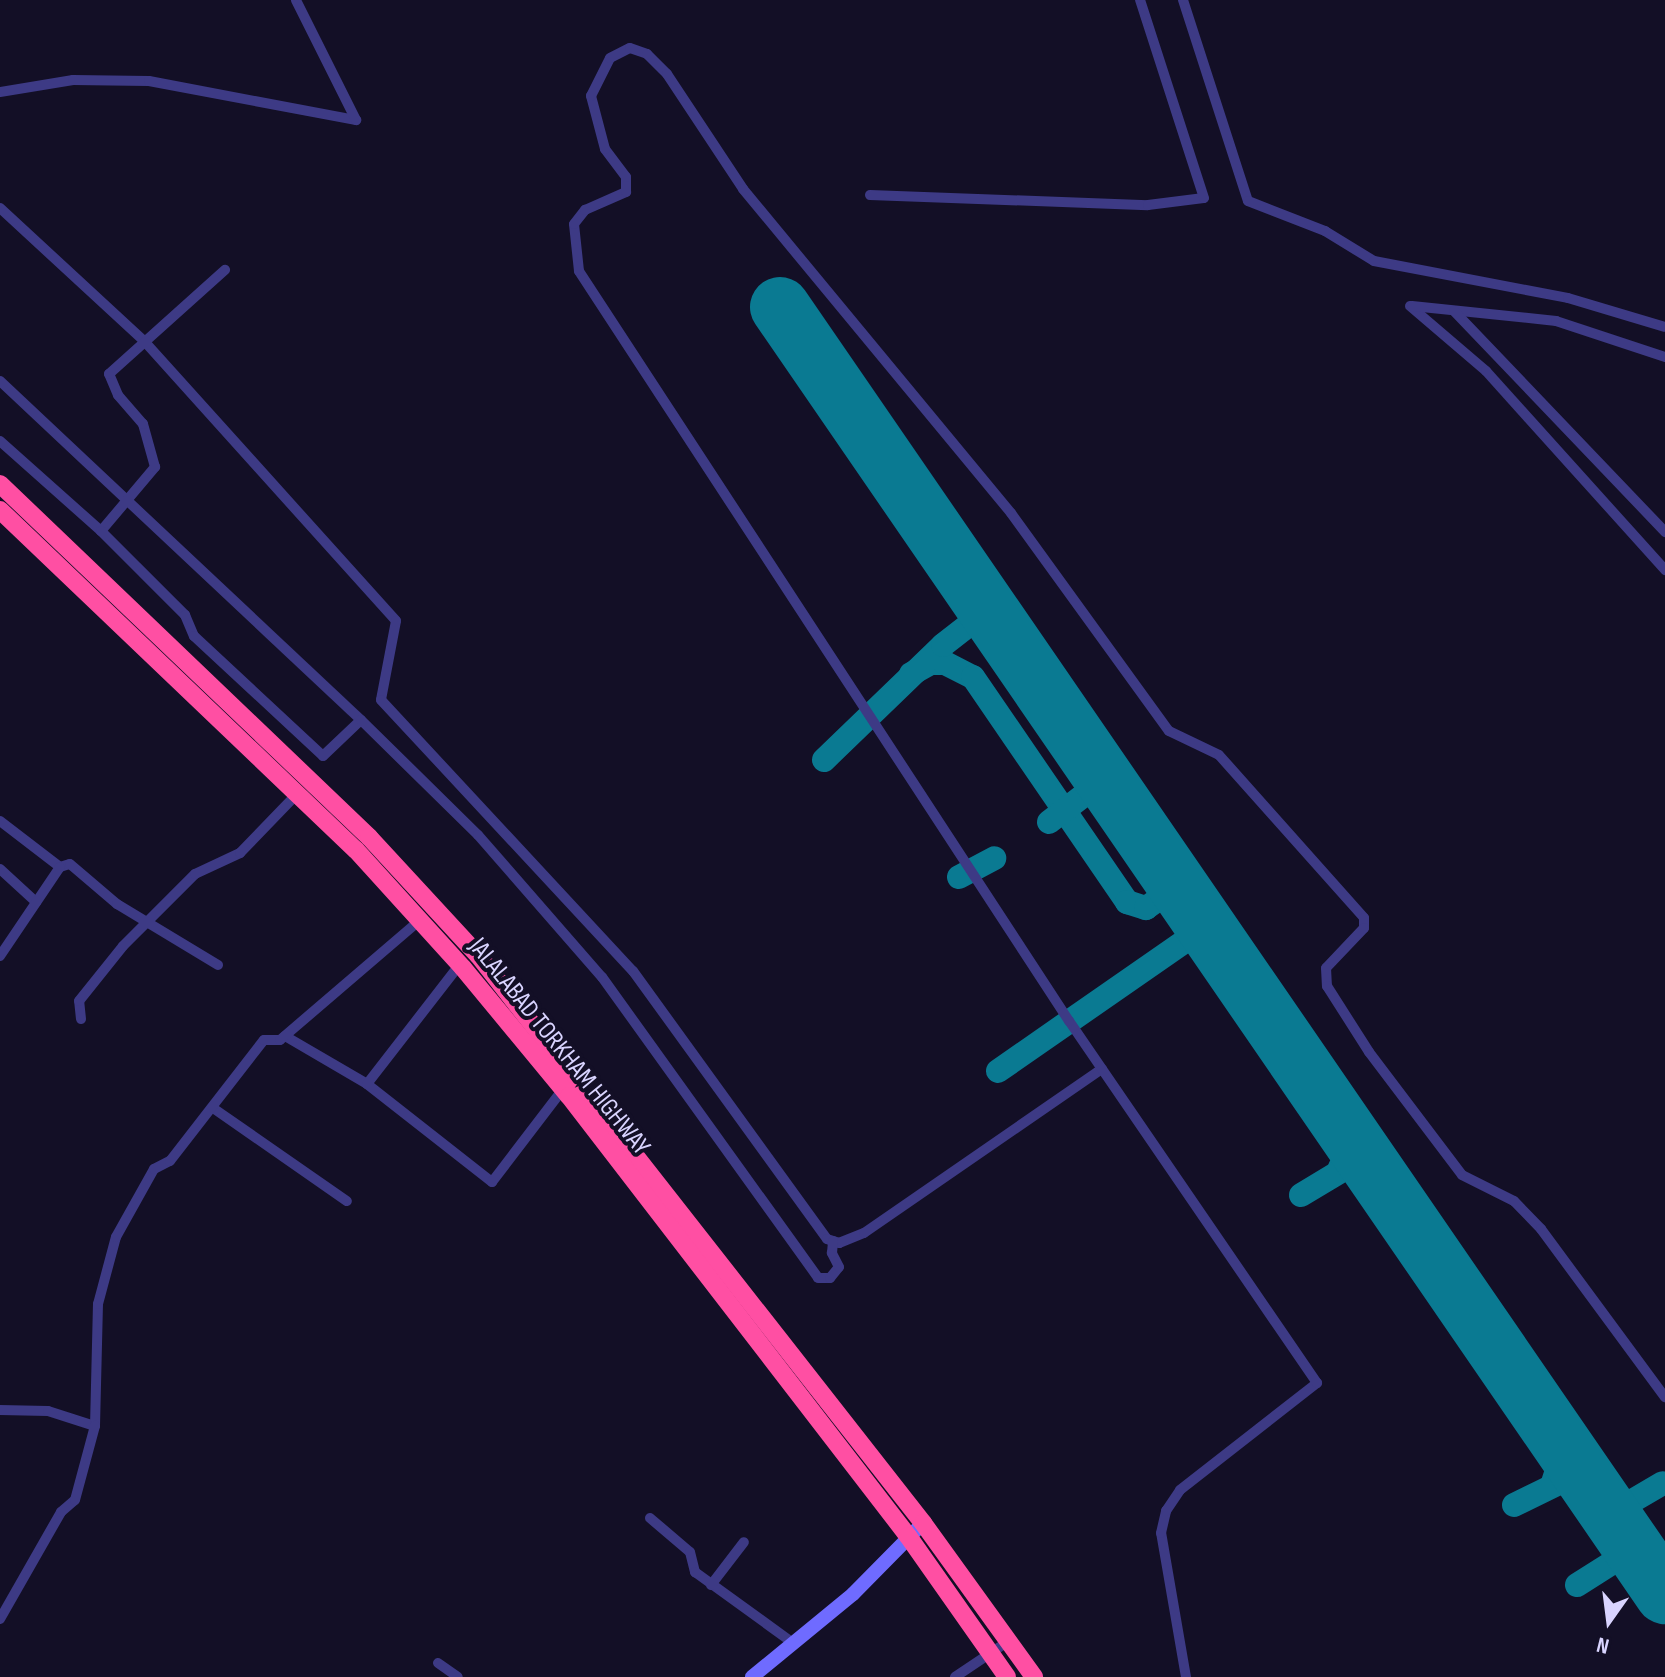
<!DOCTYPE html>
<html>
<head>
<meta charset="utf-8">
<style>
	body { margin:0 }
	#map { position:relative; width:1665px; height:1677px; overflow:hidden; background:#130f26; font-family:"Sofia Sans Condensed",sans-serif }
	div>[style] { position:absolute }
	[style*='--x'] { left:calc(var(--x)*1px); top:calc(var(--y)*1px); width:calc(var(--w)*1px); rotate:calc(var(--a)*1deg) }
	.taxiway>* { height:24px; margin:-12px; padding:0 12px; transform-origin:12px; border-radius:12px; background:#0a7a92 }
	.runway>* { height:60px; margin:-30px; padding:0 30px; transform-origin:30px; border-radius:30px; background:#0a7a92 }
	.street>* { height:10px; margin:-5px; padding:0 5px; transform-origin:5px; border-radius:5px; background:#3d3a85 }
	.secondary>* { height:14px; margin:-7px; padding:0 7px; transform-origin:7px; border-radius:7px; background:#6f6bff }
	.highway>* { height:18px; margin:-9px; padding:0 9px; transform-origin:9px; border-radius:9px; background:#ff4fa3 }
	span { translate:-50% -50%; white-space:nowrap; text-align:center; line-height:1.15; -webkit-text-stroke:8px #130f26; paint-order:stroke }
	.street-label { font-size:26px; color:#d9d4ff }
	.north { position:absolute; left:1569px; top:1581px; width:80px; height:80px; -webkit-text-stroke:6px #130f26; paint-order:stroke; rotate:194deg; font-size:22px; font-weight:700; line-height:32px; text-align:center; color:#d9d4ff }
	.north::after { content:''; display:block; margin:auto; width:28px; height:36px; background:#d9d4ff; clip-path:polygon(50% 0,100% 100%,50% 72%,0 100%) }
</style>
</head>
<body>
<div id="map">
	<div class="taxiway">
		<i style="--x:975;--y:619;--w:11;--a:-63"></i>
		<i style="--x:980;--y:609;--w:17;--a:-100"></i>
		<i style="--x:911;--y:674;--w:23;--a:-29"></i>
		<i style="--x:931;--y:663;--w:14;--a:0"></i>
		<i style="--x:945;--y:663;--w:31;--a:27"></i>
		<i style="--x:973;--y:677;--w:273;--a:55.6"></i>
		<i style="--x:1127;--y:902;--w:20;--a:18"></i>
		<i style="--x:1146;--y:908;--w:38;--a:-35"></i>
		<i style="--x:824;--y:760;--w:165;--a:-44"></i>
		<i style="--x:943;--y:645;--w:46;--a:-37.9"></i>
		<i style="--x:979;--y:617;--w:15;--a:4"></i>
		<i style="--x:1092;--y:760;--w:14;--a:65"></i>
		<i style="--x:1098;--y:773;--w:13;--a:99"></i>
		<i style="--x:1049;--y:822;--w:59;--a:-37.5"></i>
		<i style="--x:1096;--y:786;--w:17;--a:13"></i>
		<i style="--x:959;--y:877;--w:40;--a:-28"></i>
		<i style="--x:1192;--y:936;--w:14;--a:-56"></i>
		<i style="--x:1200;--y:924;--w:17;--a:-111"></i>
		<i style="--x:998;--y:1071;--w:236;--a:-34.8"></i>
		<i style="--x:1192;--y:936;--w:13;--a:-9"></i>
		<i style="--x:1205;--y:934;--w:18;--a:41"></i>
		<i style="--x:1332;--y:1111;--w:43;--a:66.4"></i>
		<i style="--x:1349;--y:1150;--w:20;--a:117"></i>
		<i style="--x:1301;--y:1195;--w:58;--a:-31"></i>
		<i style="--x:1351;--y:1165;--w:13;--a:9"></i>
		<i style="--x:1364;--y:1167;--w:27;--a:42"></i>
		<i style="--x:1548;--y:1425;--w:35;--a:68"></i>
		<i style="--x:1561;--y:1458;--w:25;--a:108"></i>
		<i style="--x:1514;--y:1505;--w:57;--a:-26.1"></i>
		<i style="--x:1565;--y:1480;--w:43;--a:30.7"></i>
		<i style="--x:1610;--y:1514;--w:61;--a:-30.3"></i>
		<i style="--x:1577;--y:1585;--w:67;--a:-32.3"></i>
		<i style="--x:1662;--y:1589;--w:4;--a:-34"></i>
	</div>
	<div class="runway">
		<i style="--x:780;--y:307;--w:1562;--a:55.49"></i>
	</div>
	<div class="street">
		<i style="--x:1183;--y:0;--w:211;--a:72.1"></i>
		<i style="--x:1248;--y:201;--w:83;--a:21.3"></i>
		<i style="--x:1325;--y:231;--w:57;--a:31.5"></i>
		<i style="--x:1374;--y:261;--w:197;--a:10.8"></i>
		<i style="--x:1568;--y:298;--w:101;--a:16.6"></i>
		<i style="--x:0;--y:92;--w:74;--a:-9.3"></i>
		<i style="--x:73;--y:80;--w:76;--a:0.8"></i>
		<i style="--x:149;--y:81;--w:211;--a:10.7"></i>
		<i style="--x:356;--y:120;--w:134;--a:-116.6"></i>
		<i style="--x:870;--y:195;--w:278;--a:2.1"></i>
		<i style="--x:1148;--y:205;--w:56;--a:-7.1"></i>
		<i style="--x:1204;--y:198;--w:208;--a:-107.9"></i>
		<i style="--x:0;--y:208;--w:197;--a:42.7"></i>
		<i style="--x:145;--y:342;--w:375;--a:48"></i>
		<i style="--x:396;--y:621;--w:80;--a:100.8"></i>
		<i style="--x:381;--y:700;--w:370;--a:47.1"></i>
		<i style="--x:633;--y:971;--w:331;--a:54.1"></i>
		<i style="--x:827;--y:1239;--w:13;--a:18"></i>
		<i style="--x:839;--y:1243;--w:27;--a:-22"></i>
		<i style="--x:864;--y:1233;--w:289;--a:-34.6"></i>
		<i style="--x:1410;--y:306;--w:100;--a:40.5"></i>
		<i style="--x:1486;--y:371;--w:268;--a:48"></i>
		<i style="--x:1412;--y:306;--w:145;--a:5.9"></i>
		<i style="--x:1556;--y:321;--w:115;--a:18.3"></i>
		<i style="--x:1454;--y:311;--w:306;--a:46.3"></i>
		<i style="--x:0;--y:381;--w:495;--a:43.2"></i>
		<i style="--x:0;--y:441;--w:135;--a:41.7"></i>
		<i style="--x:101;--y:531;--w:84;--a:-49.8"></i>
		<i style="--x:155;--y:467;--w:45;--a:-105.6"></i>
		<i style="--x:143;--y:424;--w:38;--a:-131"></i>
		<i style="--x:118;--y:395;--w:23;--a:-113"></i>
		<i style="--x:109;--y:374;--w:156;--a:-41.9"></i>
		<i style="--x:101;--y:531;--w:119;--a:45"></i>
		<i style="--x:185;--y:615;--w:23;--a:67"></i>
		<i style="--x:194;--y:636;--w:176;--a:42.9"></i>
		<i style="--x:323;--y:756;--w:52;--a:-43.5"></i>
		<i style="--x:361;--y:720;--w:164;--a:44.5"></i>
		<i style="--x:478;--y:835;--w:189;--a:48.9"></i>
		<i style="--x:602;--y:977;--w:370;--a:54.3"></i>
		<i style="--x:818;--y:1278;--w:12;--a:0"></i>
		<i style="--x:830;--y:1278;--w:14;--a:-51"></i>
		<i style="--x:839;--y:1267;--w:16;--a:-117"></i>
		<i style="--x:832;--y:1253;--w:12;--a:-85"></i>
		<i style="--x:0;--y:821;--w:76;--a:37.5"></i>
		<i style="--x:60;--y:867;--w:10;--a:-17"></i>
		<i style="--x:70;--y:864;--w:62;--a:40.4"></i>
		<i style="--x:117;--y:904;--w:118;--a:31.1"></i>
		<i style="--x:0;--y:869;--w:49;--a:42.5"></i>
		<i style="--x:0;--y:956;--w:107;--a:-56"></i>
		<i style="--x:81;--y:1019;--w:18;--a:-96"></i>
		<i style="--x:79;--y:1001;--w:70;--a:-51.3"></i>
		<i style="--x:123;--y:946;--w:102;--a:-45"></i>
		<i style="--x:195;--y:874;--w:50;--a:-25"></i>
		<i style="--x:240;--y:853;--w:83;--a:-46"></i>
		<i style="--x:285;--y:1036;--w:95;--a:30.3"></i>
		<i style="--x:367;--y:1084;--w:159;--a:38.1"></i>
		<i style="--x:492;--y:1182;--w:117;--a:-52.6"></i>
		<i style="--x:367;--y:1084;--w:152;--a:-52.2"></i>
		<i style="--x:213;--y:1108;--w:163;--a:34.8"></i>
		<i style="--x:0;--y:1410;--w:48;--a:1.2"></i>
		<i style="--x:48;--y:1411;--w:49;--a:17.7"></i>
		<i style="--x:95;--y:1426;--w:122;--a:-88.6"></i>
		<i style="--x:98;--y:1304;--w:69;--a:-75"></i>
		<i style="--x:116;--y:1237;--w:78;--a:-60.8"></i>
		<i style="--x:154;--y:1169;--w:18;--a:-27"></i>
		<i style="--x:170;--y:1161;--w:153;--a:-52.2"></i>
		<i style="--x:264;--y:1040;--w:16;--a:0"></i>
		<i style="--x:280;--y:1040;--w:184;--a:-40.6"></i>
		<i style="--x:650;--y:1518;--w:52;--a:40.4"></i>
		<i style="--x:690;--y:1552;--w:21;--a:76"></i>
		<i style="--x:695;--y:1572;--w:121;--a:35.9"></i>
		<i style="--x:711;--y:1585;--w:54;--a:-52.5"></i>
		<i style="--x:0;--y:1619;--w:123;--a:-60.3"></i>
		<i style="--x:61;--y:1512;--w:18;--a:-41"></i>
		<i style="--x:75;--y:1500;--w:77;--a:-74.9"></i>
		<i style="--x:438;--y:1663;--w:24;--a:35"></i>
		<i style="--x:955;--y:1677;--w:63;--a:-33.9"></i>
		<i style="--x:1186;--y:1677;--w:146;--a:-99.8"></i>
		<i style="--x:1161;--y:1533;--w:23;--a:-77"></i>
		<i style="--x:1166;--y:1511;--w:25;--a:-56"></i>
		<i style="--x:1180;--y:1490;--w:174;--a:-38"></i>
		<i style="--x:1317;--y:1383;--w:439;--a:-124.4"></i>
		<i style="--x:1069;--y:1021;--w:896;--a:-123.16"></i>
		<i style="--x:579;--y:271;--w:47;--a:-96.1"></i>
		<i style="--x:574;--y:224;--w:18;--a:-52"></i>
		<i style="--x:585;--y:210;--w:45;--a:-23.7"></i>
		<i style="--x:626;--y:192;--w:15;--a:-90"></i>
		<i style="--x:626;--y:177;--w:35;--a:-127"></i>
		<i style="--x:605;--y:149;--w:55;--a:-104.8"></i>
		<i style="--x:591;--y:96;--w:42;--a:-63.4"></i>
		<i style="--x:610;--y:58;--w:22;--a:-27"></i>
		<i style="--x:630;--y:48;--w:18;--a:19"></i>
		<i style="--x:647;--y:54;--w:28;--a:45"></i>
		<i style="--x:667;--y:74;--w:138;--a:56.5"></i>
		<i style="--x:743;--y:189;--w:420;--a:50.4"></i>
		<i style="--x:1011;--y:513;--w:269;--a:54.1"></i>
		<i style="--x:1169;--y:731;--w:55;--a:25.6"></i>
		<i style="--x:1219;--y:755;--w:218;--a:48.3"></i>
		<i style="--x:1364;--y:918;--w:10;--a:90"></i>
		<i style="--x:1364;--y:928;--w:55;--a:133.5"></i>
		<i style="--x:1326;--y:968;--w:18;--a:87"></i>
		<i style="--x:1327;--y:986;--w:78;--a:57.5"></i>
		<i style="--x:1369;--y:1052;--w:154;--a:52.9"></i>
		<i style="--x:1462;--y:1175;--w:58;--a:26.6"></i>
		<i style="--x:1514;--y:1201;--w:39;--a:46"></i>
		<i style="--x:1541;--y:1229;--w:209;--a:53.6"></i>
	</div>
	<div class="secondary">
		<i style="--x:752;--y:1677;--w:131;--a:-39.4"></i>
		<i style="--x:853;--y:1594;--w:100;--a:-45.4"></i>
	</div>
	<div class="highway">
		<i style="--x:0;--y:484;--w:511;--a:43.73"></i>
		<i style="--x:369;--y:837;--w:161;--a:47.3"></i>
		<i style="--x:478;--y:955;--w:722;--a:51.92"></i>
		<i style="--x:923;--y:1523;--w:190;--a:54.2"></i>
		<i style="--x:0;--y:510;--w:492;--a:43.7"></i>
		<i style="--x:356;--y:850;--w:159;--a:47.8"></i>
		<i style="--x:463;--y:968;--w:166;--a:50.4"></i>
		<i style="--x:569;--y:1096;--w:555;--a:52.39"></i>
		<i style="--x:908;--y:1536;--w:172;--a:54.9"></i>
	</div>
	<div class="street-label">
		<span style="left:559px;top:1047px;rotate:51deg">JALALABAD TORKHAM HIGHWAY</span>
	</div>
	<div class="north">N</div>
</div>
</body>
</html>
